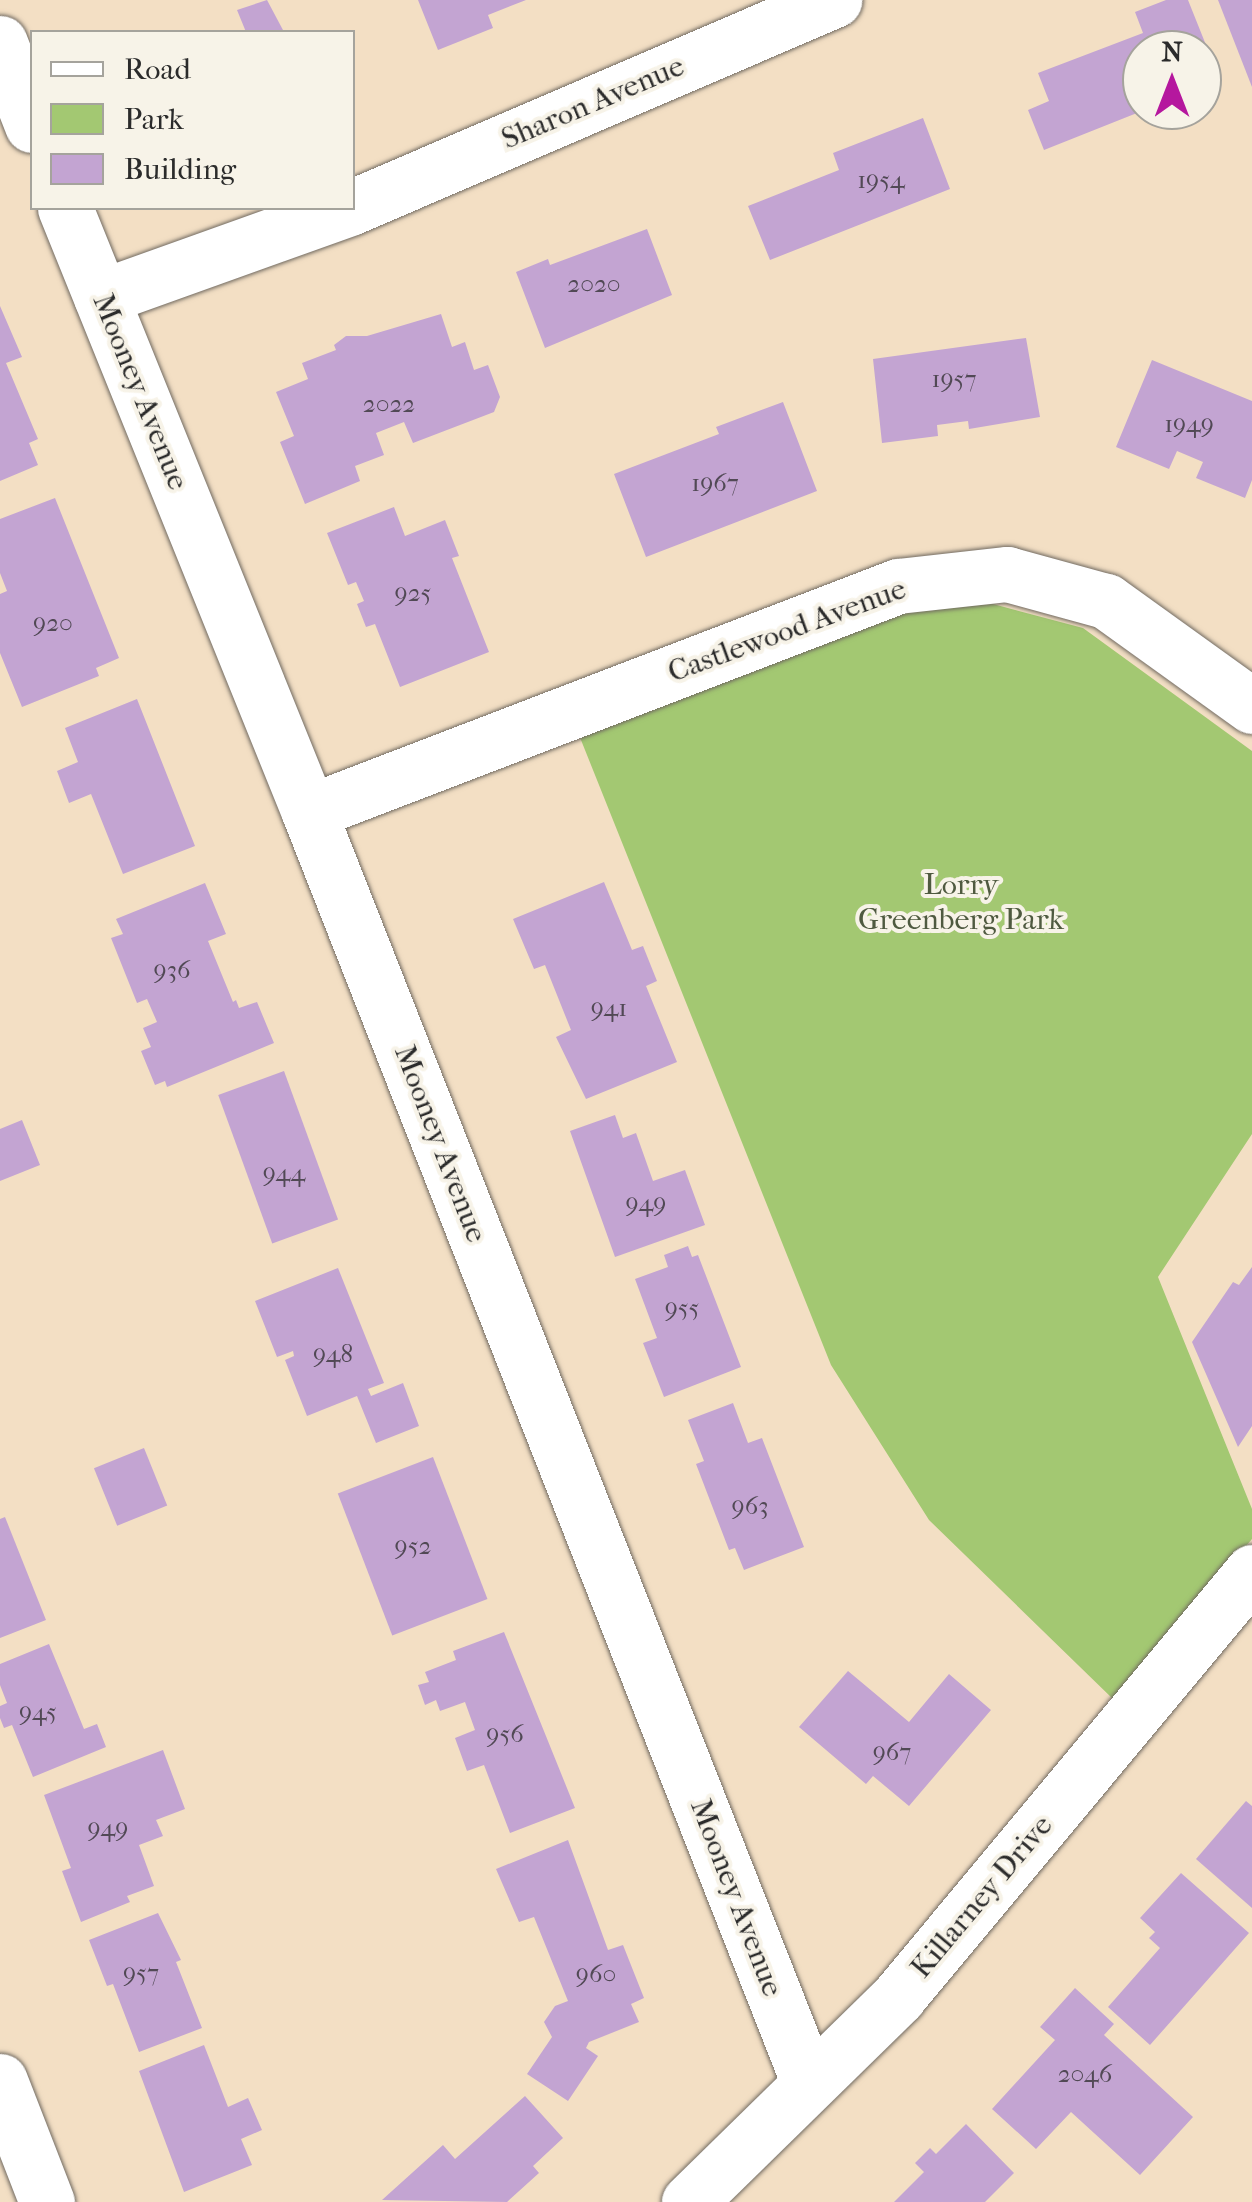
<!DOCTYPE html>
<html>
<head>
<meta charset="utf-8">
<style>
	body { margin:0 }
	#map { position:relative; width:1252px; height:2202px; overflow:hidden; background:#f3dfc4; font-family:"IM FELL French Canon",serif }
	div>[style] { position:absolute }
	[style*='--x'] { left:calc(var(--x)*1px); top:calc(var(--y)*1px); width:calc(var(--w)*1px); rotate:calc(var(--a)*1deg) }
	.green>* { inset:0; background:#a3c872 }
	.building>* { inset:0; background:#c3a4d2; transform-origin:0 0 }
	.roads { filter:drop-shadow(0 0 2px #716a61) drop-shadow(0 0 2px #716a61) }
	.minor>* { height:55px; margin:-27.5px; padding:0 27.5px; transform-origin:27.5px; border-radius:27.5px; background:#fff }
	span { translate:-50% -50%; white-space:nowrap; text-align:center; line-height:1.15; -webkit-text-stroke:8px #f7f3e8; paint-order:stroke }
	.number-label { font-size:25px; color:#514955 }
	.number-label span { -webkit-text-stroke-width:0 }
	.street-label { font-size:30px; color:#2b2b2b }
	.park-label { font-size:30px; color:#4f5a40 }
	.legend { position:absolute; left:30px; top:30px; width:325px; height:180px; box-sizing:border-box; background:#f7f3e8; border:2px solid #a5a39c; margin:0; padding:12px 18px; list-style:none; font-size:30px; color:#2b2b2b }
	.legend li { display:flex; align-items:center; gap:20px; height:50px }
	.legend b { width:50px; border:2px solid #a5a39c }
	.north { position:absolute; left:1122px; top:30px; width:100px; height:100px; box-sizing:border-box; background:#f7f3e8; border:2px solid #a5a39c; border-radius:50%; rotate:0deg; font-size:28px; font-weight:700; line-height:40px; text-align:center; color:#2b2b2b }
	.north::after { content:''; display:block; margin:auto; width:35px; height:45px; background:#b5179e; clip-path:polygon(50% 0,100% 100%,50% 72%,0 100%) }
</style>
</head>
<body>
<div id="map">
	<div class="green">
		<i style="clip-path:polygon(993px 604px,1083px 628px,1252px 751px,1252px 1134px,1158px 1277px,1252px 1509px,1252px 1539px,1114px 1700px,929px 1520px,831px 1365px,579px 735px,904px 611px)"></i>
	</div>
	<div class="building">
		<i style="clip-path:polygon(267px 0,284px 32px,246px 32px,237px 10px)"></i>
		<i style="clip-path:polygon(418px 0,526px 0,488px 15px,493px 28px,438px 50px)"></i>
		<i style="clip-path:polygon(1166px 0,1188px 0,1220px 80px,1202px 87px,1202px 50px,1142px 50px,1142px 111px,1044px 150px,1028px 110px,1049px 101px,1038px 73px,1143px 33px,1135px 12px)"></i>
		<i style="clip-path:polygon(1218px 0,1252px 0,1252px 87px)"></i>
		<i style="clip-path:polygon(923px 118px,950px 189px,770px 260px,748px 206px,839px 170px,833px 153px)"></i>
		<i style="clip-path:polygon(647px 229px,672px 295px,545px 348px,516px 272px,548px 259px,550px 265px)"></i>
		<i style="clip-path:polygon(0 306px,22px 357px,6px 363px,38px 439px,29px 443px,38px 465px,0 481px)"></i>
		<i style="clip-path:polygon(441px 314px,452px 347px,465px 342px,474px 370px,488px 365px,500px 397px,494px 412px,413px 443px,404px 422px,376px 433px,384px 455px,355px 466px,360px 481px,305px 504px,280px 442px,294px 436px,276px 392px,308px 379px,302px 363px,336px 350px,334px 345px,346px 336px,367px 336px)"></i>
		<i style="clip-path:polygon(1026px 338px,1040px 417px,969px 429px,968px 421px,937px 425px,938px 436px,882px 443px,873px 359px)"></i>
		<i style="clip-path:polygon(1152px 360px,1252px 401px,1252px 480px,1245px 498px,1196px 478px,1203px 462px,1177px 451px,1169px 469px,1116px 447px)"></i>
		<i style="clip-path:polygon(783px 402px,817px 491px,646px 557px,614px 474px,719px 434px,716px 427px)"></i>
		<i style="clip-path:polygon(55px 498px,119px 658px,96px 668px,99px 676px,22px 707px,0 653px,0 594px,7px 591px,0 573px,0 519px)"></i>
		<i style="clip-path:polygon(394px 507px,405px 536px,445px 520px,459px 556px,452px 558px,489px 652px,400px 687px,375px 624px,366px 627px,357px 604px,364px 601px,356px 582px,348px 585px,327px 533px)"></i>
		<i style="clip-path:polygon(137px 699px,195px 846px,123px 874px,91px 794px,69px 803px,57px 771px,78px 762px,65px 728px)"></i>
		<i style="clip-path:polygon(604px 882px,632px 950px,643px 946px,657px 981px,646px 986px,677px 1062px,586px 1099px,556px 1037px,571px 1030px,545px 965px,534px 969px,513px 919px)"></i>
		<i style="clip-path:polygon(205px 883px,226px 934px,208px 941px,233px 1002px,236px 1000px,239px 1008px,257px 1002px,274px 1043px,167px 1087px,165px 1081px,155px 1085px,141px 1051px,151px 1047px,143px 1028px,157px 1022px,147px 999px,137px 1003px,111px 938px,123px 934px,116px 919px)"></i>
		<i style="left:284px;top:1071px;width:158px;height:70px;rotate:70deg"></i>
		<i style="clip-path:polygon(615px 1115px,623px 1138px,636px 1133px,653px 1181px,685px 1170px,705px 1225px,615px 1257px,570px 1131px)"></i>
		<i style="clip-path:polygon(22px 1120px,40px 1165px,0 1181px,0 1129px)"></i>
		<i style="clip-path:polygon(688px 1246px,692px 1257px,698px 1255px,741px 1367px,664px 1397px,643px 1343px,657px 1338px,635px 1279px,668px 1267px,664px 1255px)"></i>
		<i style="clip-path:polygon(1252px 1267px,1252px 1426px,1238px 1447px,1192px 1342px,1233px 1282px,1239px 1285px)"></i>
		<i style="clip-path:polygon(338px 1268px,384px 1383px,368px 1389px,371px 1396px,403px 1383px,419px 1426px,376px 1443px,357px 1396px,307px 1416px,285px 1360px,294px 1356px,293px 1351px,277px 1357px,255px 1301px)"></i>
		<i style="clip-path:polygon(733px 1403px,748px 1443px,762px 1438px,804px 1547px,744px 1570px,735px 1548px,729px 1550px,696px 1464px,704px 1461px,688px 1420px)"></i>
		<i style="left:144px;top:1448px;width:62px;height:54px;rotate:68deg"></i>
		<i style="left:433px;top:1457px;width:152px;height:102px;rotate:69deg"></i>
		<i style="clip-path:polygon(5px 1517px,46px 1620px,0 1638px,0 1519px)"></i>
		<i style="clip-path:polygon(504px 1632px,575px 1808px,510px 1833px,484px 1765px,467px 1771px,455px 1738px,475px 1730px,465px 1702px,440px 1711px,436px 1700px,425px 1705px,418px 1685px,429px 1682px,425px 1672px,456px 1660px,453px 1651px)"></i>
		<i style="clip-path:polygon(49px 1644px,84px 1729px,97px 1724px,106px 1747px,33px 1777px,12px 1725px,4px 1728px,0 1718px,0 1706px,7px 1703px,0 1685px,0 1664px)"></i>
		<i style="clip-path:polygon(848px 1671px,909px 1722px,949px 1674px,991px 1710px,909px 1806px,873px 1776px,866px 1784px,799px 1727px)"></i>
		<i style="clip-path:polygon(163px 1750px,185px 1809px,156px 1820px,163px 1836px,139px 1845px,154px 1886px,127px 1896px,130px 1902px,81px 1922px,62px 1871px,71px 1868px,44px 1795px)"></i>
		<i style="clip-path:polygon(1246px 1801px,1252px 1806px,1252px 1908px,1196px 1859px)"></i>
		<i style="clip-path:polygon(568px 1840px,608px 1950px,623px 1945px,644px 1998px,631px 2004px,639px 2022px,589px 2042px,586px 2048px,598px 2056px,568px 2101px,527px 2074px,552px 2037px,544px 2022px,555px 2006px,568px 2001px,534px 1917px,519px 1922px,496px 1869px)"></i>
		<i style="clip-path:polygon(1181px 1873px,1249px 1933px,1150px 2045px,1108px 2007px,1160px 1948px,1149px 1938px,1155px 1932px,1140px 1918px)"></i>
		<i style="clip-path:polygon(158px 1913px,181px 1960px,176px 1962px,202px 2028px,139px 2052px,113px 1984px,107px 1986px,89px 1940px)"></i>
		<i style="clip-path:polygon(1075px 1988px,1114px 2024px,1104px 2035px,1193px 2117px,1140px 2175px,1071px 2112px,1036px 2149px,992px 2109px,1055px 2040px,1040px 2027px)"></i>
		<i style="clip-path:polygon(204px 2045px,228px 2107px,248px 2098px,262px 2130px,241px 2139px,252px 2165px,184px 2192px,139px 2071px)"></i>
		<i style="clip-path:polygon(525px 2096px,563px 2138px,533px 2166px,539px 2173px,507px 2202px,382px 2200px,443px 2145px,455px 2159px)"></i>
		<i style="clip-path:polygon(966px 2124px,1014px 2173px,985px 2202px,894px 2202px,924px 2172px,915px 2163px,930px 2148px,936px 2154px)"></i>
	</div>
	<div class="roads">
		<div class="minor">
			<i style="--x:0;--y:43;--w:88;--a:68.7"></i>
			<i style="--x:352;--y:207;--w:525;--a:-23.24"></i>
			<i style="--x:65;--y:208;--w:651;--a:68"></i>
			<i style="--x:309;--y:812;--w:1366;--a:68.53"></i>
			<i style="--x:101;--y:297;--w:264;--a:-19.7"></i>
			<i style="--x:309;--y:812;--w:631;--a:-20.99"></i>
			<i style="--x:898;--y:586;--w:110;--a:-6.3"></i>
			<i style="--x:1007;--y:574;--w:103;--a:15.3"></i>
			<i style="--x:1106;--y:601;--w:180;--a:35.7"></i>
			<i style="--x:0;--y:2081;--w:130;--a:68.8"></i>
			<i style="--x:689;--y:2202;--w:293;--a:-44.4"></i>
			<i style="--x:898;--y:1997;--w:553;--a:-50.21"></i>
		</div>
	</div>
	<div class="number-label">
		<span style="left:881px;top:180px">1954</span>
		<span style="left:594px;top:284px">2020</span>
		<span style="left:954px;top:379px">1957</span>
		<span style="left:389px;top:404px">2022</span>
		<span style="left:1189px;top:424px">1949</span>
		<span style="left:715px;top:483px">1967</span>
		<span style="left:413px;top:593px">925</span>
		<span style="left:53px;top:623px">920</span>
		<span style="left:172px;top:970px">936</span>
		<span style="left:609px;top:1008px">941</span>
		<span style="left:284px;top:1173px">944</span>
		<span style="left:646px;top:1203px">949</span>
		<span style="left:682px;top:1308px">955</span>
		<span style="left:333px;top:1354px">948</span>
		<span style="left:750px;top:1506px">963</span>
		<span style="left:413px;top:1546px">952</span>
		<span style="left:38px;top:1712px">945</span>
		<span style="left:505px;top:1734px">956</span>
		<span style="left:892px;top:1752px">967</span>
		<span style="left:108px;top:1828px">949</span>
		<span style="left:141px;top:1973px">957</span>
		<span style="left:596px;top:1974px">960</span>
		<span style="left:1085px;top:2074px">2046</span>
	</div>
	<div class="street-label">
		<span style="left:593px;top:103px;rotate:-23deg">Sharon Avenue</span>
		<span style="left:140px;top:392px;rotate:68deg">Mooney Avenue</span>
		<span style="left:787px;top:631px;rotate:-20deg">Castlewood Avenue</span>
		<span style="left:440px;top:1144px;rotate:69deg">Mooney Avenue</span>
		<span style="left:982px;top:1897px;rotate:-50deg">Killarney Drive</span>
		<span style="left:736px;top:1898px;rotate:69deg">Mooney Avenue</span>
	</div>
	<div class="park-label">
		<span style="left:961px;top:902px">Lorry<br>Greenberg Park</span>
	</div>
	<ul class="legend">
	<li><b style="height:12px;background:#fff"></b>Road</li>
	<li><b style="height:28px;background:#a3c872"></b>Park</li>
	<li><b style="height:28px;background:#c3a4d2"></b>Building</li>
	</ul>
	<div class="north">N</div>
</div>
</body>
</html>
